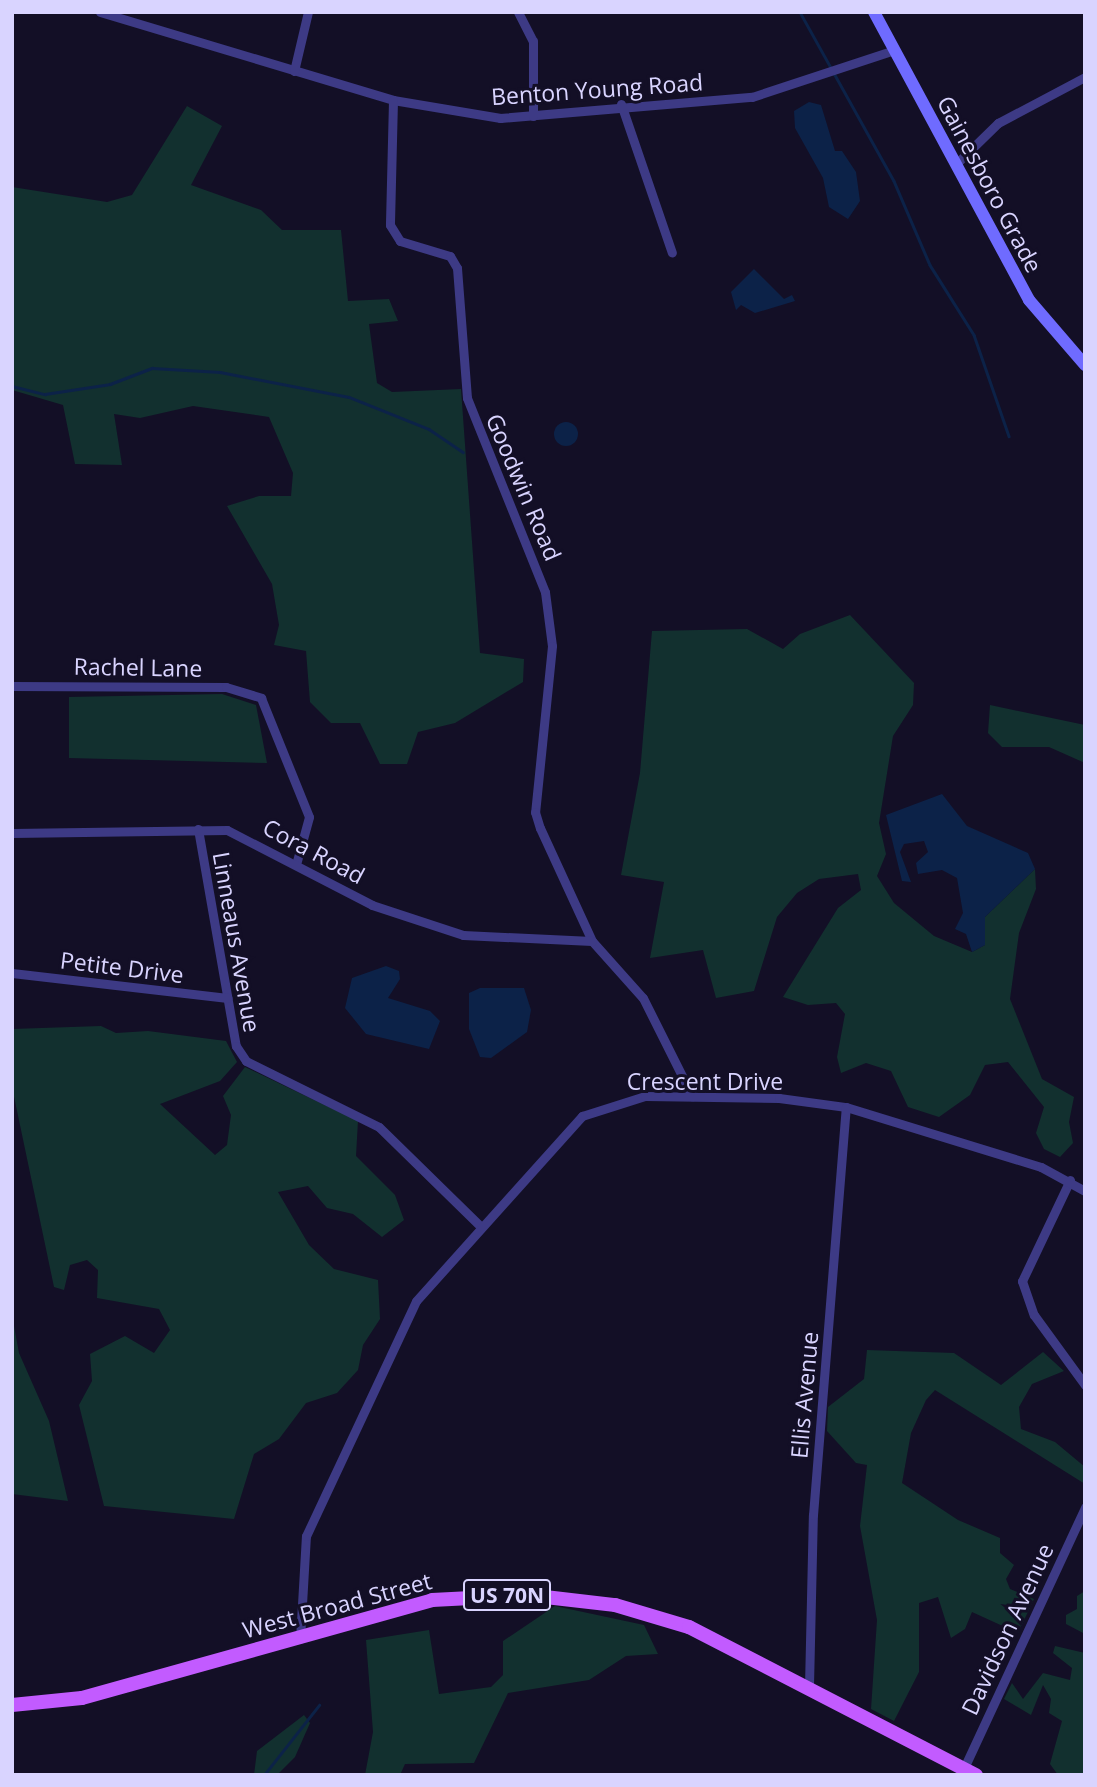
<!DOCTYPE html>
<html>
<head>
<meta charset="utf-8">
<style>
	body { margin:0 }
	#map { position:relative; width:1097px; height:1787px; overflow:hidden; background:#130f26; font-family:"Open Sans",sans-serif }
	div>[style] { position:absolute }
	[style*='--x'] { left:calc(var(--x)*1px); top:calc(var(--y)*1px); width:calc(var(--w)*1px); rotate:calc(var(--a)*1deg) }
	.green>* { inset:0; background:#12302f }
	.water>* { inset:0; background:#0c2248 }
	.round { border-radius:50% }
	.stream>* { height:2.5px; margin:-1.25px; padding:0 1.25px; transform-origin:1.25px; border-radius:1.25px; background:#0c2248 }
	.minor>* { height:9px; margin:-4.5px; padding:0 4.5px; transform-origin:4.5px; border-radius:4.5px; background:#3d3a85 }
	.secondary>* { height:12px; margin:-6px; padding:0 6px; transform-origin:6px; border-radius:6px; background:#6f6bff }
	.primary>* { height:14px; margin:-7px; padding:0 7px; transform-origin:7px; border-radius:7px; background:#c25bff }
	span { translate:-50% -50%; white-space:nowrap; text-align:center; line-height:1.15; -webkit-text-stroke:6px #130f26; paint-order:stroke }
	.shield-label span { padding:2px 5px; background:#130f26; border:2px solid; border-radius:5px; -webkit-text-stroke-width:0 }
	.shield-label { font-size:21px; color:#d9d4ff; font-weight:700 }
	.street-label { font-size:23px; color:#d9d4ff }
	.frame { position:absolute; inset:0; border:14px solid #d9d4ff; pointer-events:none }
</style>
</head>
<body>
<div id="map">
	<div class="green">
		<i style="clip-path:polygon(187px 106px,222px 126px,191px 185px,261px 210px,282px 230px,341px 230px,348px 301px,389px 299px,398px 321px,369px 324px,377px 383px,392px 392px,461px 389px,480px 653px,524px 659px,523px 682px,455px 723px,418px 732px,407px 764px,380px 764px,360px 723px,331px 723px,310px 702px,306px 651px,274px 645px,279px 625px,272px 584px,227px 506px,259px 496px,291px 496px,293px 473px,269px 417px,193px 406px,140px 418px,114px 414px,122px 465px,75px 464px,63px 405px,12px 390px,12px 187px,107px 202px,132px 195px)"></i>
		<i style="clip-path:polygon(850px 615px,914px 683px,913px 705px,893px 736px,879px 823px,886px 854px,877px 876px,894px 903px,934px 936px,972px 952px,985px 945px,985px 917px,1035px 869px,1036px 889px,1019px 933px,1010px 999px,1042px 1079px,1074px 1097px,1069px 1122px,1073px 1143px,1060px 1157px,1044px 1149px,1036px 1133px,1044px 1107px,1008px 1062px,985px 1065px,970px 1095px,939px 1117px,908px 1107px,891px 1071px,866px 1063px,841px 1073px,837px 1057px,845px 1014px,836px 1003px,808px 1005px,783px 997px,838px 908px,861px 890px,858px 874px,819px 879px,797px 893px,777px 917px,754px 991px,716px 998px,703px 950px,650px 958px,664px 882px,621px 875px,640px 773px,652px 631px,747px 629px,783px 649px,800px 634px)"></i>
		<i style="clip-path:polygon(222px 694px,256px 705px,267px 763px,69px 758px,69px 697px)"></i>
		<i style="clip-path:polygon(990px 705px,1085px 725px,1085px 763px,1049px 747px,1002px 747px,988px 733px)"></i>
		<i style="clip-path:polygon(101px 1026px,116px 1033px,148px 1031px,226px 1041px,237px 1062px,220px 1081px,160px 1104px,215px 1155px,227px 1145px,231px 1115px,223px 1096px,245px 1067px,358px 1121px,356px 1156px,395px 1195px,404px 1220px,382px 1237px,353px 1214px,327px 1208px,308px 1186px,278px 1192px,309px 1245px,334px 1269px,378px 1280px,380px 1319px,363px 1345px,358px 1370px,337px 1393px,306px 1403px,279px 1439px,254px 1454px,234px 1519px,104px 1506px,79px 1405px,92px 1381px,90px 1354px,125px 1336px,154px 1353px,170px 1330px,159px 1309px,97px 1298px,98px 1270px,87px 1260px,70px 1265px,64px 1290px,54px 1287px,12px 1087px,12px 1029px)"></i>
		<i style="clip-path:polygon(12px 1315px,19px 1353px,49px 1421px,68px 1501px,12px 1494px)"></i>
		<i style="clip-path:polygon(867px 1350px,954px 1353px,1001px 1385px,1043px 1352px,1064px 1371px,1032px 1384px,1019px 1407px,1021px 1429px,1055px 1442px,1085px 1467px,1085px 1484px,935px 1390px,926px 1400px,911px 1433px,902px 1483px,958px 1520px,1000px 1538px,1000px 1553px,1014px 1565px,1006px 1579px,1010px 1589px,1034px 1599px,1018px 1633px,972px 1612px,965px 1629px,951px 1638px,938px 1597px,919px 1603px,919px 1672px,894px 1721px,871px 1709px,877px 1620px,860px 1526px,867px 1465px,856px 1463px,827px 1431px,828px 1407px,864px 1379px)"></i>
		<i style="clip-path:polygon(1085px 1591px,1085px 1634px,1066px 1624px,1066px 1615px,1077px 1609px,1077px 1596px)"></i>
		<i style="clip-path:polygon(555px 1606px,644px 1625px,658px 1654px,626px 1656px,589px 1680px,508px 1693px,474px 1763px,405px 1764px,400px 1775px,365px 1775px,373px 1732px,366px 1640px,429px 1630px,439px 1694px,491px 1687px,503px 1675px,503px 1641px)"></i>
		<i style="clip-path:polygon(1055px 1646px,1085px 1653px,1085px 1775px,1058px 1775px,1050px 1764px,1062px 1721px,1049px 1713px,1051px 1699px,1043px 1685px,1031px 1715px,1004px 1699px,1012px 1683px,1023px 1699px,1043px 1673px,1070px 1680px,1072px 1668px,1053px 1653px)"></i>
		<i style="clip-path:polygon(304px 1715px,310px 1723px,295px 1757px,277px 1775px,254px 1775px,257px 1751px)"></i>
	</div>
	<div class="water">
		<i style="clip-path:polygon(809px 102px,821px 105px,835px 151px,842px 151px,856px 172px,860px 201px,848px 219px,829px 207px,823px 178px,795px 128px,794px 111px)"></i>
		<i style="clip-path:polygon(754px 269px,784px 299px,792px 295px,795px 301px,755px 313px,741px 305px,736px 310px,731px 292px)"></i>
		<i class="round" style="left:554px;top:422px;width:24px;height:24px"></i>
		<i style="clip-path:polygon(942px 794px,967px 826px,1028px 853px,1035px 869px,985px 917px,985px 945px,972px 952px,966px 934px,955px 929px,963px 913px,957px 878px,942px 870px,918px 874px,916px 863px,928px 852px,924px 841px,904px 844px,900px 852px,911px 882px,902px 881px,886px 815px)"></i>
		<i style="clip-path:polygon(386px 966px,399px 971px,400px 979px,388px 998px,430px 1011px,440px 1021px,429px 1049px,366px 1034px,345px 1008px,352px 978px)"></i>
		<i style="clip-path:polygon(480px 988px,524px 988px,531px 1010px,527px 1032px,491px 1058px,480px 1057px,469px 1029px,469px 993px)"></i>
	</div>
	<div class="stream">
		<i style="--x:800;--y:12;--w:193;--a:60.9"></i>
		<i style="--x:894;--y:181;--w:91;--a:66.8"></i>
		<i style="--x:930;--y:265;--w:83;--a:57.8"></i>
		<i style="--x:974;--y:335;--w:107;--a:70.9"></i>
		<i style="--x:12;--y:386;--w:34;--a:14"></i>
		<i style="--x:45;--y:394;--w:66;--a:-8.7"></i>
		<i style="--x:110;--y:384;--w:45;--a:-20.9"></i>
		<i style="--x:152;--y:368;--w:68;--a:3.4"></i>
		<i style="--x:220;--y:372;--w:131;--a:11"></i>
		<i style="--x:349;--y:397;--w:86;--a:21.8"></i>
		<i style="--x:429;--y:429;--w:41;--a:34.1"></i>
		<i style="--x:264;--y:1775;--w:89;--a:-51.8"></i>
	</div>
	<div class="minor">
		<i style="--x:100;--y:12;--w:306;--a:16.7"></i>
		<i style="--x:393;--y:100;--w:109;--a:9.5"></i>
		<i style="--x:500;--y:118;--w:253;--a:-4.8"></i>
		<i style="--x:752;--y:97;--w:150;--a:-18.3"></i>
		<i style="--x:518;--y:12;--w:33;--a:63"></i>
		<i style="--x:533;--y:41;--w:75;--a:90"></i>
		<i style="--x:294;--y:71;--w:61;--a:-76.7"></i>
		<i style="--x:393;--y:100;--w:125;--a:91.4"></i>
		<i style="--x:390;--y:225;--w:19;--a:58"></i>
		<i style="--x:400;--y:241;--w:52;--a:16.7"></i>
		<i style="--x:450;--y:256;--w:14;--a:60"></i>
		<i style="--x:457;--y:268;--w:130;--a:85.6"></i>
		<i style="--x:467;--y:398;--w:209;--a:68.1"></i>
		<i style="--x:545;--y:592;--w:54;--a:82.6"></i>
		<i style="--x:552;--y:646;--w:167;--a:95.8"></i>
		<i style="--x:535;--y:812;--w:17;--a:73"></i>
		<i style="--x:540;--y:828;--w:124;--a:65.3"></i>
		<i style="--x:592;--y:941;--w:76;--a:48.2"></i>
		<i style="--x:643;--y:998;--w:110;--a:63.4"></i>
		<i style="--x:621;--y:104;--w:157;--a:71.1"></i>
		<i style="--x:956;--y:164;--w:59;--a:-44.3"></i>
		<i style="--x:998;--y:123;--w:98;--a:-27.9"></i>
		<i style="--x:12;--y:686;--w:214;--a:0.3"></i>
		<i style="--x:226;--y:687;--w:37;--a:17"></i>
		<i style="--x:261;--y:698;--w:128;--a:68"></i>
		<i style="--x:309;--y:817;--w:46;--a:105.3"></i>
		<i style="--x:198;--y:829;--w:220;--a:80.1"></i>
		<i style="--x:236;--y:1046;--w:18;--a:56"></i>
		<i style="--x:246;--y:1061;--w:148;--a:26.4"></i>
		<i style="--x:379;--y:1127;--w:143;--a:44.4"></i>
		<i style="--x:12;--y:833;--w:215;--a:-0.8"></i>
		<i style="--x:227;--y:830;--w:163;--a:27.3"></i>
		<i style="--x:372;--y:905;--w:96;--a:18.2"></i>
		<i style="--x:463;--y:935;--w:129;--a:2.7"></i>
		<i style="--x:12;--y:973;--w:217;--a:6.6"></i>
		<i style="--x:1070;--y:1180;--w:112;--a:115.4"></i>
		<i style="--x:1022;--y:1281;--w:36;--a:71"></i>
		<i style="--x:1034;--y:1315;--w:87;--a:53.9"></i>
		<i style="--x:300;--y:1639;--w:103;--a:-86.7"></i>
		<i style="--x:306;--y:1536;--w:259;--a:-64.9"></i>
		<i style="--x:416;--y:1301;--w:249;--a:-48.1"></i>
		<i style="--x:582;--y:1116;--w:66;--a:-17.6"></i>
		<i style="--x:645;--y:1096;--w:134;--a:0.9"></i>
		<i style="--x:779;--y:1098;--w:68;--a:7.7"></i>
		<i style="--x:846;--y:1107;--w:204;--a:17.1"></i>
		<i style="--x:1041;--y:1167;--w:50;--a:28.6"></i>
		<i style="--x:809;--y:1686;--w:171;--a:-88.7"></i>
		<i style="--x:813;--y:1515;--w:409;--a:-85.4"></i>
		<i style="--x:964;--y:1768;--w:288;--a:-65.1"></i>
	</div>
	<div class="secondary">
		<i style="--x:874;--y:12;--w:327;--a:61.7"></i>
		<i style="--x:1029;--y:300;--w:86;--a:49.3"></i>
	</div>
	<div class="primary">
		<i style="--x:12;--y:1705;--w:70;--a:-5.7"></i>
		<i style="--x:82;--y:1698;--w:363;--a:-15.6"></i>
		<i style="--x:432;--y:1600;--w:96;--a:-3"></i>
		<i style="--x:528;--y:1595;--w:88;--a:6.6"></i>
		<i style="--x:615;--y:1605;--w:77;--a:16.6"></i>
		<i style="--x:689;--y:1627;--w:323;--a:27.3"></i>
	</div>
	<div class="shield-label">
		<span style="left:507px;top:1595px">US 70N</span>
	</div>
	<div class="street-label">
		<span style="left:597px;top:89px;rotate:-4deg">Benton Young Road</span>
		<span style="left:990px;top:184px;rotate:62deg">Gainesboro Grade</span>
		<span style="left:524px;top:487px;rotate:67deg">Goodwin Road</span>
		<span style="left:138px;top:667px;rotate:1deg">Rachel Lane</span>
		<span style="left:314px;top:851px;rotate:28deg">Cora Road</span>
		<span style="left:237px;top:942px;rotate:80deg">Linneaus Avenue</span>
		<span style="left:122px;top:967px;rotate:7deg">Petite Drive</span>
		<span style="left:705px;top:1081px">Crescent Drive</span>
		<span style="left:804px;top:1395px;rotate:-85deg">Ellis Avenue</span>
		<span style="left:337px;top:1605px;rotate:-15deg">West Broad Street</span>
		<span style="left:1007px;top:1629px;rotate:-65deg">Davidson Avenue</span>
	</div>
	<div class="frame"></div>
</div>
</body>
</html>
